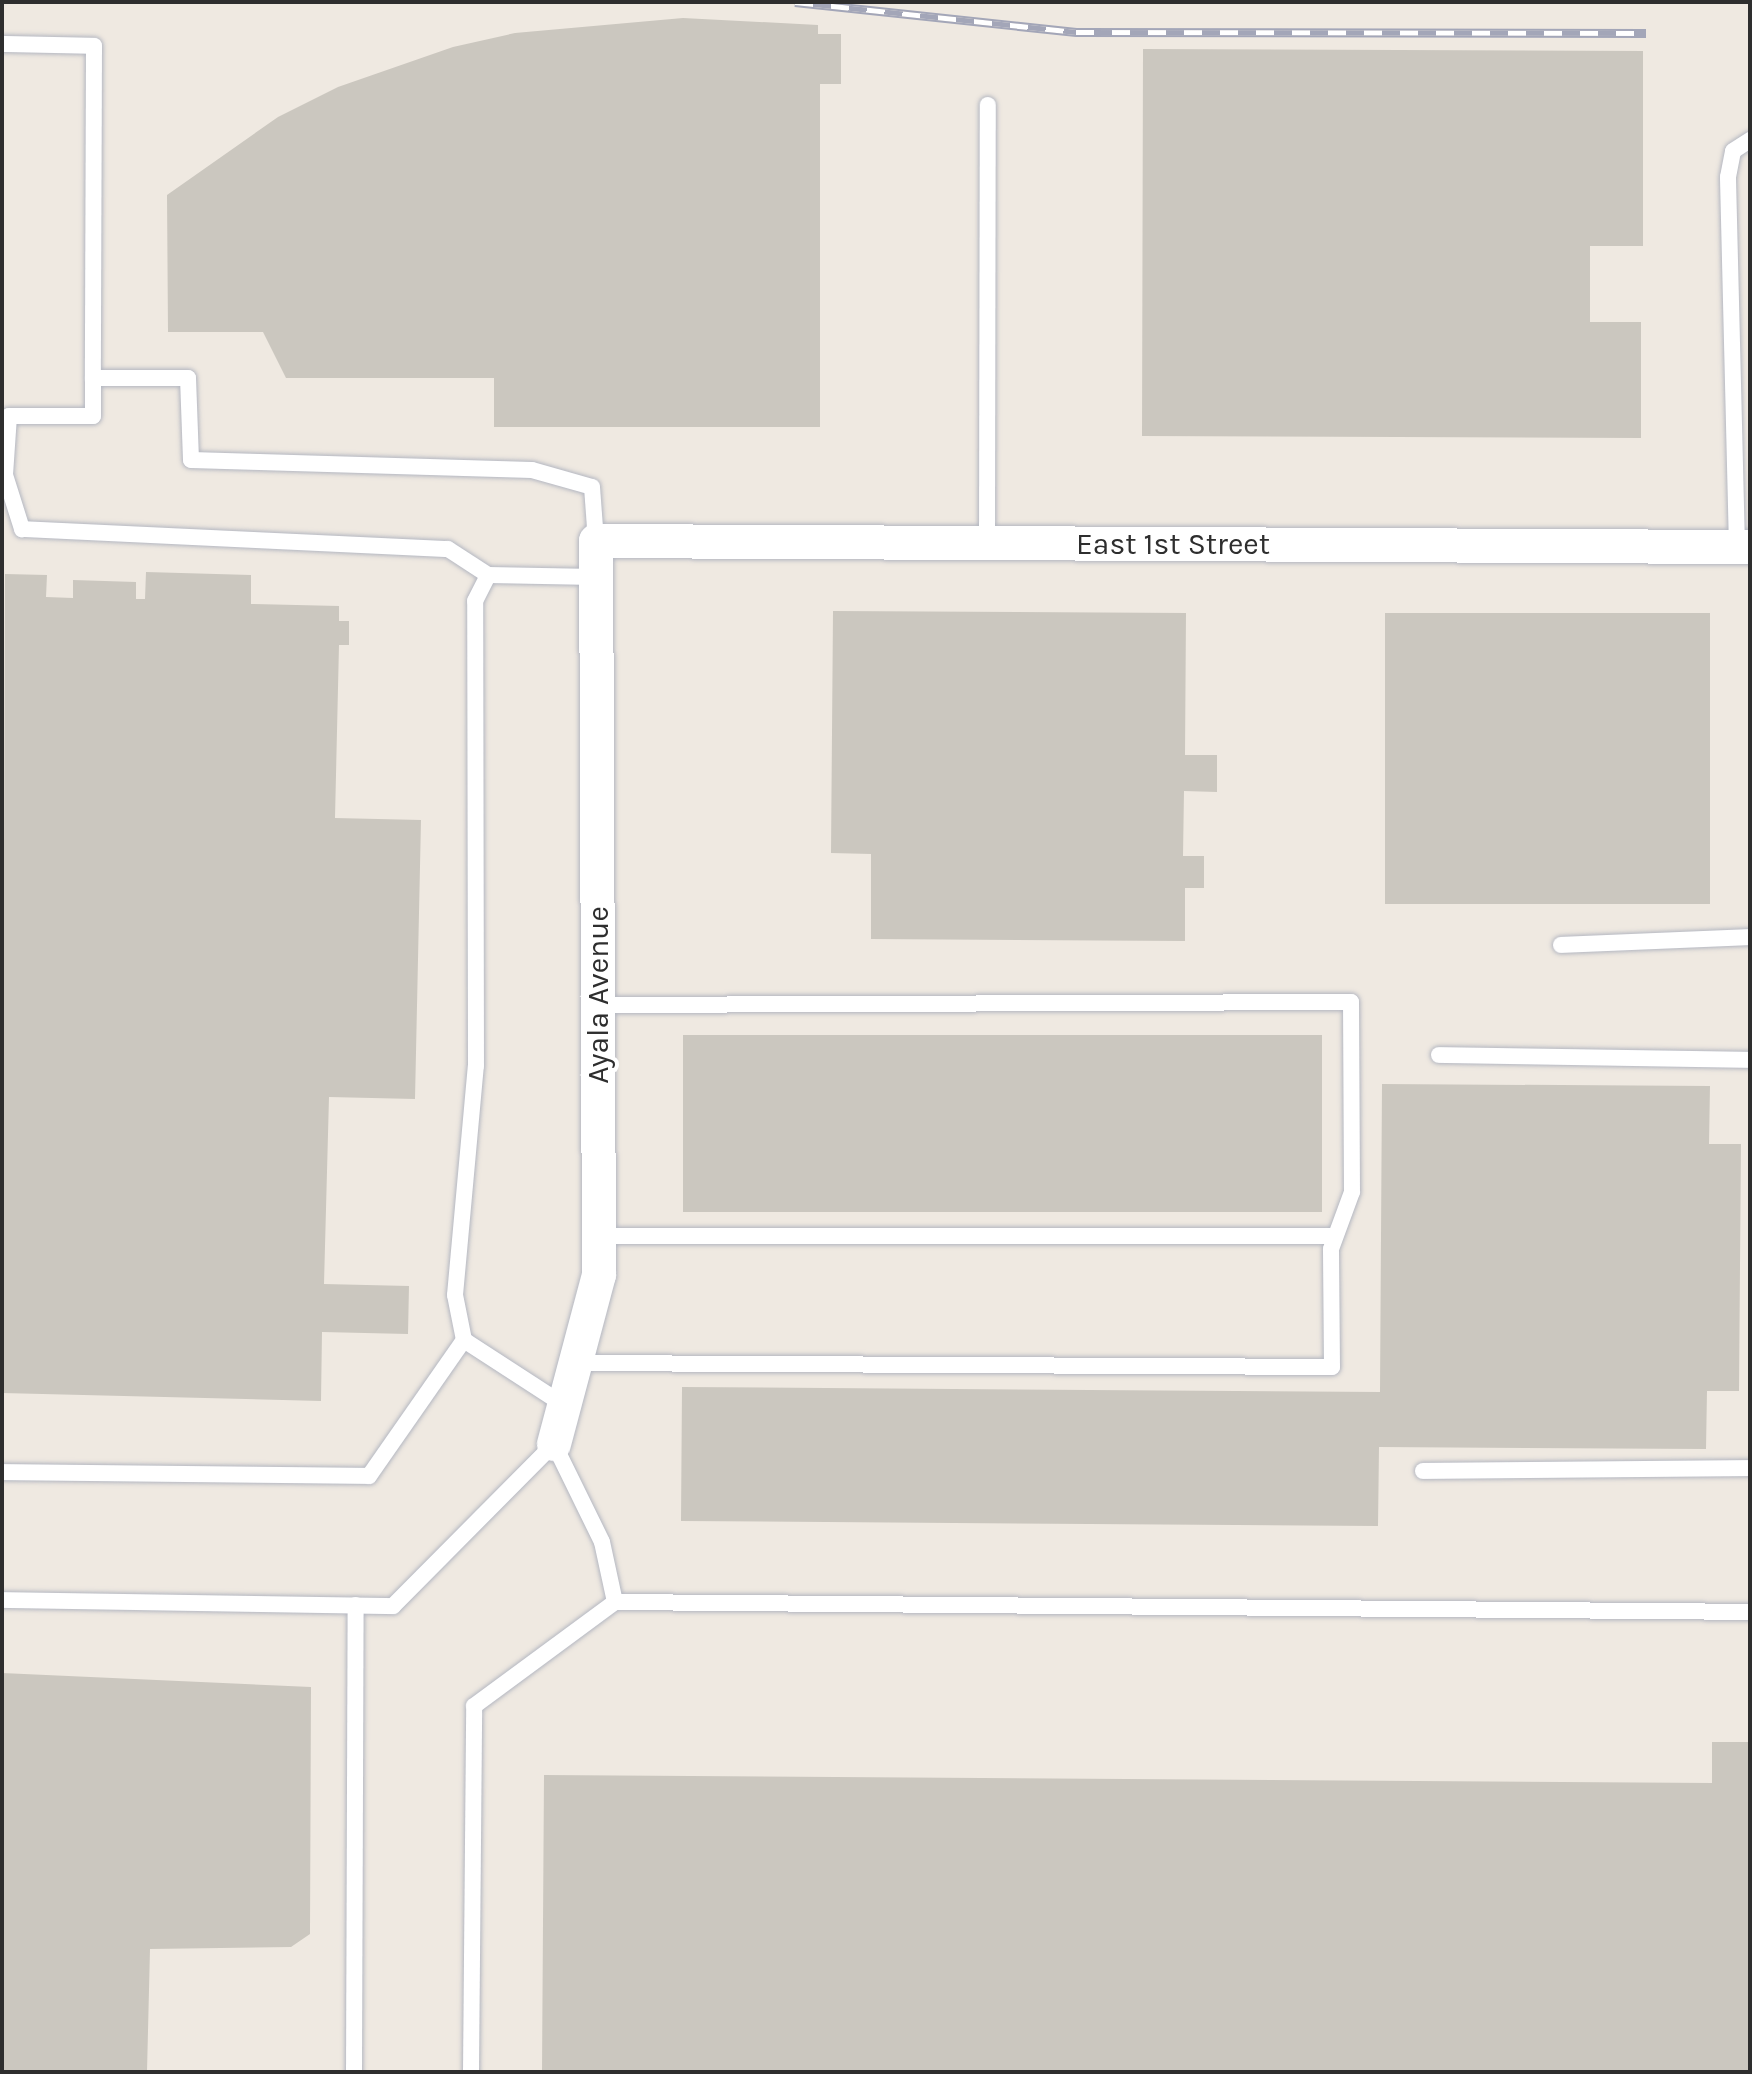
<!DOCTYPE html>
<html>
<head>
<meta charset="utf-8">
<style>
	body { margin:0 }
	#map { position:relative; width:1752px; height:2074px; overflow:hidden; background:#efe9e1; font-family:Karla,sans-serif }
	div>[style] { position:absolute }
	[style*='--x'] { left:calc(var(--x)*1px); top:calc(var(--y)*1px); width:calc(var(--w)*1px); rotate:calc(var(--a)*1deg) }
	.building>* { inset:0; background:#cbc7bf; transform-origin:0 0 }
	.roads { filter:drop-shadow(0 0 2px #b4b7c1) drop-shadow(0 0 2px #b4b7c1) }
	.lane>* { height:16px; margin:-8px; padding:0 8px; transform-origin:8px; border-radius:8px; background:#fff }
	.street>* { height:34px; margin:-17px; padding:0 17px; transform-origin:17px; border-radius:17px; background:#fff }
	.rail>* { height:9px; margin-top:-4.5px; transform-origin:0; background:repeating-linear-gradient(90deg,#fff 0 18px,#a3a6b8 0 36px); box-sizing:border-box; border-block:2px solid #a3a6b8 }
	span { translate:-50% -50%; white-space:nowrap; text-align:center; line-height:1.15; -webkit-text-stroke:8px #fff; paint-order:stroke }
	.street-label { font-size:30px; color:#2e2e2e }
	.frame { position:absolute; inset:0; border:4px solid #2e2e2e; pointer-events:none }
</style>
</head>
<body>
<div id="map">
	<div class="building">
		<i style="clip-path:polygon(683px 18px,818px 25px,818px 34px,841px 34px,841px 84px,820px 84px,820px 427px,494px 427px,494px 378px,286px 378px,263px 332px,168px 332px,167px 195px,278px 117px,338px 87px,453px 47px,515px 33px)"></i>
		<i style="clip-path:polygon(1143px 49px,1643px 51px,1643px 246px,1590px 246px,1590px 322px,1641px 322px,1641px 438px,1142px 436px)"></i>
		<i style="clip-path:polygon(146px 572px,251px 575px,251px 604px,339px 606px,339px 621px,349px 621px,349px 645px,339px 645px,335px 818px,421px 820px,415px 1099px,329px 1097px,324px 1284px,409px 1286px,408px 1334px,322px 1332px,321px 1401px,2px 1393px,5px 574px,47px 575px,46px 597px,73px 598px,73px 580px,136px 582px,136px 599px,145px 599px)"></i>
		<i style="clip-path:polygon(833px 611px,1186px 613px,1185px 755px,1217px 755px,1217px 792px,1184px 791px,1183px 856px,1204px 856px,1204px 888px,1185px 888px,1185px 941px,871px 939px,871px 854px,831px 853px)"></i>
		<i style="left:1385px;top:613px;width:325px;height:291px"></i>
		<i style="left:683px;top:1035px;width:639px;height:177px"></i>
		<i style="clip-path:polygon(1382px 1084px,1710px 1086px,1709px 1144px,1741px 1144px,1739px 1391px,1707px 1391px,1706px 1449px,1379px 1447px,1378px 1526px,681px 1521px,682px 1387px,1380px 1392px)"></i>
		<i style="clip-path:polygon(2px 1673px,311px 1687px,310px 1934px,291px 1947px,150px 1949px,147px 2072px,2px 2072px)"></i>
		<i style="clip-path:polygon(1712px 1742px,1750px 1742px,1750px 2072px,542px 2072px,544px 1775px,1712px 1783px)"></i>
	</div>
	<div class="roads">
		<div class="lane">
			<i style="--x:2;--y:44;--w:92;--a:1.2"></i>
			<i style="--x:94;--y:46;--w:332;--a:90.2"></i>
			<i style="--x:93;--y:378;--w:95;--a:0"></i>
			<i style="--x:188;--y:378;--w:82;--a:87.9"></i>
			<i style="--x:191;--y:460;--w:341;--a:1.7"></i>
			<i style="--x:532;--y:470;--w:62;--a:15.8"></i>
			<i style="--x:592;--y:487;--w:54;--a:85.8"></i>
			<i style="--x:93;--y:378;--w:38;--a:90"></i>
			<i style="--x:93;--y:416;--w:84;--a:180"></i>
			<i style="--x:9;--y:416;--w:59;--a:93.9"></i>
			<i style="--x:5;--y:475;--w:57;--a:72.5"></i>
			<i style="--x:22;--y:529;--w:426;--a:2.7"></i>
			<i style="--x:448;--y:549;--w:48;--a:33"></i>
			<i style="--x:987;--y:543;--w:438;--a:-89.9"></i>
			<i style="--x:1737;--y:547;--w:370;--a:-91.4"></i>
			<i style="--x:1728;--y:177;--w:26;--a:-79"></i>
			<i style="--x:1733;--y:151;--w:20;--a:-33"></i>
			<i style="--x:1561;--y:945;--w:189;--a:-2.4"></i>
			<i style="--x:1439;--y:1055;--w:311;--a:0.9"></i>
			<i style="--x:599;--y:1236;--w:736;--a:0"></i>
			<i style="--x:575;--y:1363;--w:757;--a:0.3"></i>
			<i style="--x:1332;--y:1367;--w:118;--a:-90.5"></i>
			<i style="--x:1331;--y:1249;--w:61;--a:-69.8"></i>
			<i style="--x:1352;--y:1192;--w:190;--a:-90.3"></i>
			<i style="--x:1351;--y:1002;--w:753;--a:179.77"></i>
			<i style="--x:564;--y:1405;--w:119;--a:-147"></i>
			<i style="--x:464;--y:1340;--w:46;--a:-101.3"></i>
			<i style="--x:455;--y:1295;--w:230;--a:-84.8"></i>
			<i style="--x:476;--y:1066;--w:465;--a:-90.1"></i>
			<i style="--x:475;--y:601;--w:29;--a:-63"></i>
			<i style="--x:488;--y:575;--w:108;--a:1.1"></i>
			<i style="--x:1423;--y:1471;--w:327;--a:-0.5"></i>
			<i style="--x:2;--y:1472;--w:367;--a:0.6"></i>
			<i style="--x:369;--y:1476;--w:166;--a:-55.1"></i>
			<i style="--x:2;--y:1600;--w:391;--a:0.9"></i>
			<i style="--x:393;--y:1606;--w:228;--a:-45.2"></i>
			<i style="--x:554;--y:1444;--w:109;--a:63.9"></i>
			<i style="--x:602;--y:1542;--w:61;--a:77.8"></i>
			<i style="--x:354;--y:2072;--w:467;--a:-89.8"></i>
			<i style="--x:471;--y:2072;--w:366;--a:-89.5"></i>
			<i style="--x:474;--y:1706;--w:175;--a:-36.4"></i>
			<i style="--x:615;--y:1602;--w:1135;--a:0.5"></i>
		</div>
		<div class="street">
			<i style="--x:554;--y:1444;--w:175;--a:-75.1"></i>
			<i style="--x:599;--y:1275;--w:734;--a:-90.23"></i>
			<i style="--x:596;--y:541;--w:1154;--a:0.3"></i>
		</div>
	</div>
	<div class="rail">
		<i style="--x:795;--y:2;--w:283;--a:6.1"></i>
		<i style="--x:1076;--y:32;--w:570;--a:0.1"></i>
	</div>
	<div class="street-label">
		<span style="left:1173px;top:544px">East 1st Street</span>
		<span style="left:598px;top:995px;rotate:-90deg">Ayala Avenue</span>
	</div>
	<div class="frame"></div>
</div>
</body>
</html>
